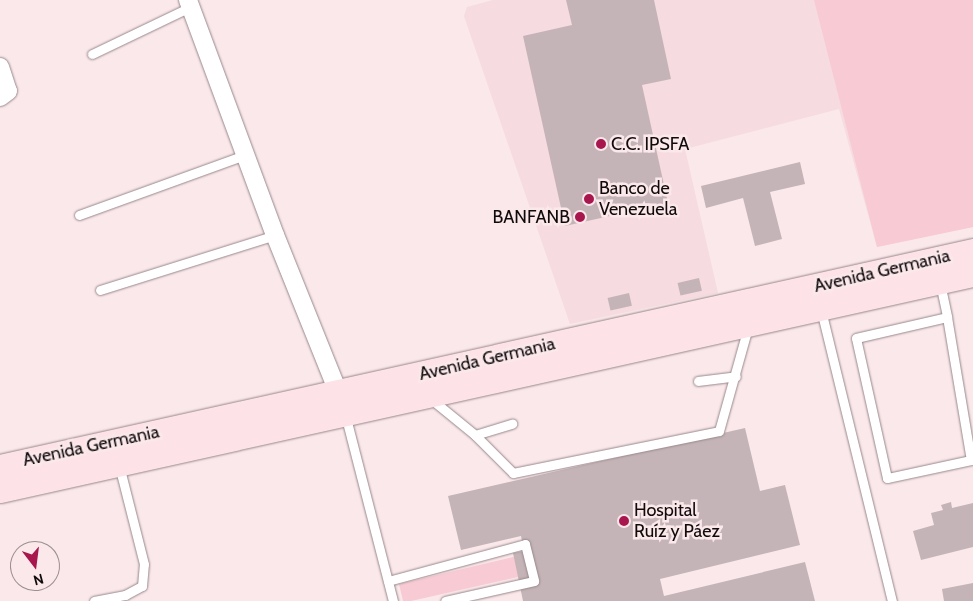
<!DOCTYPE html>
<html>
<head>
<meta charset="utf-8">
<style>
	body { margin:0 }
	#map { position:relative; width:973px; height:601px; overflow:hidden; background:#fae8eb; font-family:Cabin,sans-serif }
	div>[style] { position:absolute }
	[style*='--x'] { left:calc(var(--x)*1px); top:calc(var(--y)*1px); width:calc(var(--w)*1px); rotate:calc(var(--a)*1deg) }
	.built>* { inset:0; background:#f6dbe0 }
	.green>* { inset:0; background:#f8cad3 }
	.building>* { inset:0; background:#c5b4b7; transform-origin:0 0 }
	.roads { filter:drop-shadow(0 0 1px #98888b) drop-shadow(0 0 1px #98888b) }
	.lane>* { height:9px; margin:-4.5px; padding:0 4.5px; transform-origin:4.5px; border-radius:4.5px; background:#fff }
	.street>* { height:18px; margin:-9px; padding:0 9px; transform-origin:9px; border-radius:9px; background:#fff }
	.secondary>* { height:25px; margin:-12.5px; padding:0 12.5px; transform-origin:12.5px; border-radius:12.5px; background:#fde3e8 }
	.dots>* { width:14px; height:14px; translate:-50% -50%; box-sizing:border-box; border:2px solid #fae8eb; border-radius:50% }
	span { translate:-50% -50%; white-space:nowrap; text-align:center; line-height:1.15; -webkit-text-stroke:5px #fae8eb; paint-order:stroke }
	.poi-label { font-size:18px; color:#100a0b }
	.left { translate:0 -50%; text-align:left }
	.right { translate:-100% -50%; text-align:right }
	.street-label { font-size:18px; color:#100a0b }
	.north { position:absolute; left:10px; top:541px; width:50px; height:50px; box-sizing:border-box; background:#fae8eb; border:1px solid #9c8f91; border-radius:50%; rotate:165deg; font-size:14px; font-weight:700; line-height:20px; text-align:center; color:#100a0b }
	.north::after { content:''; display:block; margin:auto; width:18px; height:22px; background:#a8164e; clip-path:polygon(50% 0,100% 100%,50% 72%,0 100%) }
</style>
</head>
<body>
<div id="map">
	<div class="built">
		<i style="clip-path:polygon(493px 0,973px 0,973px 227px,877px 247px,839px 109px,685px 149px,718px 293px,570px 324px,464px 16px,467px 7px)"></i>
	</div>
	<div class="green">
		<i style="clip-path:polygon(814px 0,973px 0,973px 227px,877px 247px)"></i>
		<i style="clip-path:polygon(517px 556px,522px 576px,411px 601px,403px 601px,399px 584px)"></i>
	</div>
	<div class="building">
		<i style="clip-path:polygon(566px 0,654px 0,671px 79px,642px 85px,668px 203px,565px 226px,523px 36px,572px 25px)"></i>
		<i style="clip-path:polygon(800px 162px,805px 184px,770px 192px,782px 239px,755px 246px,743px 198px,706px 208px,701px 186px)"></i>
		<i style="left:699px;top:278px;width:13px;height:22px;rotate:77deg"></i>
		<i style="left:629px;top:293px;width:13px;height:22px;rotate:77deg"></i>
		<i style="clip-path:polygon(745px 428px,760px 491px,785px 485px,800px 545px,660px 579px,664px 596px,805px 562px,815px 601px,523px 601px,513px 553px,524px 551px,521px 536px,461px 550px,448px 496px)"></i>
		<i style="clip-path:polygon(951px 502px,952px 508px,973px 503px,973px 547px,921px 560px,913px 531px,934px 525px,931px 513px,943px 510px,941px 505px)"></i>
		<i style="clip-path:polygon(973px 583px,973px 601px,944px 601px,942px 589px)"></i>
	</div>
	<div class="roads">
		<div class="lane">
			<i style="--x:92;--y:54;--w:109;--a:-25.6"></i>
			<i style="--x:79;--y:215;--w:177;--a:-19.9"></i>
			<i style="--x:940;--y:283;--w:35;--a:78"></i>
			<i style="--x:947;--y:317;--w:145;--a:80.5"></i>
			<i style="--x:971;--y:460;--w:86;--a:167.9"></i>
			<i style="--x:887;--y:478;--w:143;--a:-102.5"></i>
			<i style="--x:856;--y:338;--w:93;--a:-13"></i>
			<i style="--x:100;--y:290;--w:183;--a:-17.4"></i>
			<i style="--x:821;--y:310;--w:300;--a:76.3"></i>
			<i style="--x:698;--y:381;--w:38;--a:-7"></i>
			<i style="--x:431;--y:399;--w:57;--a:39.3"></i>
			<i style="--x:475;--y:435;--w:54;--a:45"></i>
			<i style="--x:513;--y:473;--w:210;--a:-11.5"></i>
			<i style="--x:719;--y:431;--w:108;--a:-74.4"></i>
			<i style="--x:345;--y:414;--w:193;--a:75.6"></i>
			<i style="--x:475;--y:435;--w:39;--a:-17"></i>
			<i style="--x:388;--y:581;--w:142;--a:-15.1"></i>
			<i style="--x:525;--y:544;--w:38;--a:76"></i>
			<i style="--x:534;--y:581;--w:91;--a:167.3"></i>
			<i style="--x:94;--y:601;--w:32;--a:-11"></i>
			<i style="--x:125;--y:595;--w:19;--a:-28"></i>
			<i style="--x:142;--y:586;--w:22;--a:-85"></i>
			<i style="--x:144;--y:564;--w:102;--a:-104.2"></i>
		</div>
		<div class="street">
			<i style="--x:188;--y:0;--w:251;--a:69.7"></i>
			<i style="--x:275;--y:235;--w:169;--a:68.1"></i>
			<i style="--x:0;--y:67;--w:25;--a:72"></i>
			<i style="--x:8;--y:91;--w:10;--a:143"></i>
		</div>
		<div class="secondary">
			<i style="--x:0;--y:467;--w:997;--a:-12.52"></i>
			<i style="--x:0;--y:490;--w:997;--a:-12.52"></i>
		</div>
	</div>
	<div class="dots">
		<i style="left:601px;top:144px;background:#a8164e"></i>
		<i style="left:589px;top:199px;background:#a8164e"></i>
		<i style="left:580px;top:217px;background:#a8164e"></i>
		<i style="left:624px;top:521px;background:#a8164e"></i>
	</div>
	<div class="poi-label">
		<span class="left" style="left:611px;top:144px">C.C. IPSFA</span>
		<span class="left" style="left:599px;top:199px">Banco de<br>Venezuela</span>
		<span class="right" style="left:570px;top:217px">BANFANB</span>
		<span class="left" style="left:634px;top:521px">Hospital<br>Ruíz y Páez</span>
	</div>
	<div class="street-label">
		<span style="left:882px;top:271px;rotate:-13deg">Avenida Germania</span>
		<span style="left:487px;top:359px;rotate:-13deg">Avenida Germania</span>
		<span style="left:91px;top:446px;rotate:-12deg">Avenida Germania</span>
	</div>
	<div class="north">N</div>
</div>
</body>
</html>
